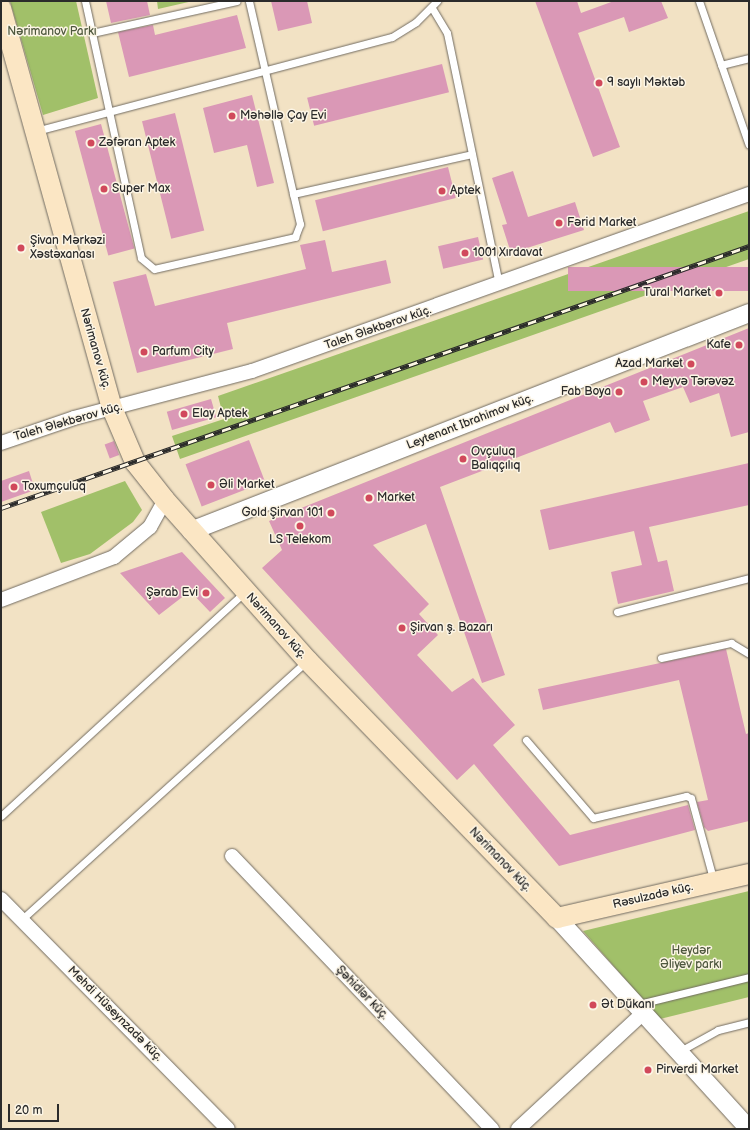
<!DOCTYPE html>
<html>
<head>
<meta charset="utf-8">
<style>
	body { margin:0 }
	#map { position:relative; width:750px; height:1130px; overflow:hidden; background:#f2e2c4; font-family:"Balsamiq Sans",sans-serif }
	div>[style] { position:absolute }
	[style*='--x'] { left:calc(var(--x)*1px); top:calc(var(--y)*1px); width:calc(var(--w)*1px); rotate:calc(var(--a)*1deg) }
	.green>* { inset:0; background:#a1c069 }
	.building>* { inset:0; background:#da98b6; transform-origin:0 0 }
	.roads { filter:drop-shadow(0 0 1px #716b61) drop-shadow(0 0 1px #716b61) }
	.service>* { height:7px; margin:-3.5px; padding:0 3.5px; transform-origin:3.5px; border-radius:3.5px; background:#fff }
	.minor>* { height:14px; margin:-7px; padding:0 7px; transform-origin:7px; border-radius:7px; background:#fff }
	.tertiary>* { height:18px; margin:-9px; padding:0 9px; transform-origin:9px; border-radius:9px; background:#fff }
	.secondary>* { height:20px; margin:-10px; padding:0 10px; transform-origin:10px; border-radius:10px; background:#fbe6c4 }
	.rail>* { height:4.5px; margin-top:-2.25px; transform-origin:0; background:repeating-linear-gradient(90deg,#fcf5e5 0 9px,#2b2b2b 0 18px); box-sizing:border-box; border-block:1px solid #2b2b2b }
	.dots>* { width:11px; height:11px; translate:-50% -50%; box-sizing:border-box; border:2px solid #fcf5e5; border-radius:50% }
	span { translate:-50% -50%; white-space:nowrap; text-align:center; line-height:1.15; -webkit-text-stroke:3px #fcf5e5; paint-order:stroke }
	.park-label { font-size:12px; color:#4e583e }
	.poi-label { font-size:12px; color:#2b2b2b }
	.left { translate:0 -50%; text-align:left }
	.right { translate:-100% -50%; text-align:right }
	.street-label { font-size:12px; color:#2b2b2b }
	.frame { position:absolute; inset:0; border:2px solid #2b2b2b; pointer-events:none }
	.scale { position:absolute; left:8px; top:1104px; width:51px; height:18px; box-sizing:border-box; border:2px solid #2b2b2b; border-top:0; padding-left:5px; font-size:12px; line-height:14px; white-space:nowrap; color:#2b2b2b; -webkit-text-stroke:3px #fcf5e5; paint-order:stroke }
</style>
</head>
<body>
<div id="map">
	<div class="green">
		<i style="clip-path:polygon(10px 1px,76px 1px,98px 98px,43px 115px)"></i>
		<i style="clip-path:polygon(157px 1px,193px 1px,158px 9px)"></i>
		<i style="clip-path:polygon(749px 211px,749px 259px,180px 459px,172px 436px,224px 419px,218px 396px)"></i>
		<i style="clip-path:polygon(125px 481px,142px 510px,133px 522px,90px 554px,61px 563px,41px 512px)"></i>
		<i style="clip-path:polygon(749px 891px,749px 997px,660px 1019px,583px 931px)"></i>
	</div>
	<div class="building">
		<i style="clip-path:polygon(106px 1px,147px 1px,150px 15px,111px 23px)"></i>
		<i style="clip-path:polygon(271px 1px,307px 1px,312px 23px,278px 31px)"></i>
		<i style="clip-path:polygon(535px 1px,577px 1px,581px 13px,614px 1px,661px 1px,668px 18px,629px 32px,624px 17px,578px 33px,620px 147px,593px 157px)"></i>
		<i style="clip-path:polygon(237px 15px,246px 48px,129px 77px,118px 32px,153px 25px,155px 35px)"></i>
		<i style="left:442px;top:64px;width:29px;height:139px;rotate:76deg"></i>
		<i style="clip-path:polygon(252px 95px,274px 183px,257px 187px,247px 145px,214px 153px,203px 108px)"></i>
		<i style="left:175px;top:113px;width:121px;height:34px;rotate:76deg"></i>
		<i style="left:101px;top:124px;width:129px;height:27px;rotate:75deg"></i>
		<i style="left:448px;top:167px;width:32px;height:137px;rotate:76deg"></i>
		<i style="clip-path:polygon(513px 171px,528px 217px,575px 202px,584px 230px,511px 253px,502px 225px,507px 224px,492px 178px)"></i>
		<i style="left:478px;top:237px;width:23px;height:41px;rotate:77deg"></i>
		<i style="clip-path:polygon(325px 240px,332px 272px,386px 260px,391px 283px,227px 323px,233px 349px,137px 373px,113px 282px,146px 274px,155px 306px,306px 269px,300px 245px)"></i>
		<i style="left:749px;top:267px;width:24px;height:181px;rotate:90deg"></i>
		<i style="clip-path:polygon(749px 328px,749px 432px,731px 437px,719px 393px,690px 403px,683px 387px,643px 401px,650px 420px,615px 433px,610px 422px,440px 487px,505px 675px,482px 683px,426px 524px,373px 545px,429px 604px,419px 614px,438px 635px,417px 655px,452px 692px,473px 678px,515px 725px,493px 745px,570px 835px,688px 805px,695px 830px,559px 866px,474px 764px,457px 780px,262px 568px,282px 550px,269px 521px)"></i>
		<i style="left:211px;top:399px;width:19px;height:46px;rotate:74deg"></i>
		<i style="left:249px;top:440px;width:45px;height:68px;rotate:69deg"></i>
		<i style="left:114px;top:441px;width:15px;height:10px;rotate:70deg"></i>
		<i style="clip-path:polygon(749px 463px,749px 505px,649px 527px,658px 562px,667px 560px,674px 591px,618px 604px,611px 572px,642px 565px,634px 531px,549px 550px,540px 510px)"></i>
		<i style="clip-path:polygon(29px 471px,35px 490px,1px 502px,1px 481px)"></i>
		<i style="clip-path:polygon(182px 552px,225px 598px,210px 612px,190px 591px,159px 615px,120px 573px)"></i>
		<i style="clip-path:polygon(726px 649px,746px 734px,749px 733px,749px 821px,708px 831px,704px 827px,697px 802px,708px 800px,679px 680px,543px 710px,538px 689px)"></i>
	</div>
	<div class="roads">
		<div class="service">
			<i style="--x:85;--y:1;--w:263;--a:77.7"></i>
			<i style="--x:141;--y:258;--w:17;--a:40"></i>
			<i style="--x:154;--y:269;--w:145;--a:-12.8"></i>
			<i style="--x:295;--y:237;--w:14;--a:-69"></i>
			<i style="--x:300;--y:224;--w:229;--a:-102.9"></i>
			<i style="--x:699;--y:1;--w:152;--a:70.9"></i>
			<i style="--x:432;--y:8;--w:29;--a:59"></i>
			<i style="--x:447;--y:33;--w:256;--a:78.3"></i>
			<i style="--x:92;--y:33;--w:148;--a:-12.5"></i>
			<i style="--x:721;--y:65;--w:29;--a:-14"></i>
			<i style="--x:36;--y:131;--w:368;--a:-14.8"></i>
			<i style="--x:392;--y:37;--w:28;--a:-32"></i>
			<i style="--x:416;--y:22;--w:30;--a:-45"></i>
			<i style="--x:293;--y:194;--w:183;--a:-12.6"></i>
			<i style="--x:617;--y:612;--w:136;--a:-14.4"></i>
			<i style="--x:661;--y:658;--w:72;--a:-12.1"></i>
			<i style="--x:731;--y:643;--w:21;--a:31"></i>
			<i style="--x:526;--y:740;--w:103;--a:49.3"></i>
			<i style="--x:593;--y:818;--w:96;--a:-13.3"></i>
			<i style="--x:686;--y:796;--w:5;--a:22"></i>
			<i style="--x:691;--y:798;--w:87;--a:74.7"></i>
			<i style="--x:1;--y:816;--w:331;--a:-42.6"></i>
			<i style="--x:21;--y:920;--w:384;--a:-42.2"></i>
			<i style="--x:639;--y:1004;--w:113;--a:-13.8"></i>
			<i style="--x:680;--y:1051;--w:43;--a:-28.9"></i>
			<i style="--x:718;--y:1030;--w:32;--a:-14"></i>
		</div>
		<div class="minor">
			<i style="--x:1;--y:443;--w:77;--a:-18.9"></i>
			<i style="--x:74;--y:418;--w:184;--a:-14.8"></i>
			<i style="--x:252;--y:371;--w:528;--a:-19.6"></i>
			<i style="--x:1;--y:600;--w:121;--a:-20.8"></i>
			<i style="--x:114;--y:557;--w:47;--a:-39.8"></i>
			<i style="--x:150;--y:527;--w:31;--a:-61"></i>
			<i style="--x:232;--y:856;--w:377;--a:46.4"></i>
			<i style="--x:1;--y:899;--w:323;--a:45.4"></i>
			<i style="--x:518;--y:1129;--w:169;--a:-42.8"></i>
		</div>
		<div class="tertiary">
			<i style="--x:191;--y:531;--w:599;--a:-21.34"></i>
			<i style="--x:557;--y:918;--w:285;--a:47.7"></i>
		</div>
		<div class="secondary">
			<i style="--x:1;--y:8;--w:415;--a:74.5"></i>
			<i style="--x:112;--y:408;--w:59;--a:66.9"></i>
			<i style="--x:135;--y:462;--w:48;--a:51.7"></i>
			<i style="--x:165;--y:500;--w:215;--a:48.4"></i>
			<i style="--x:308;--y:661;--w:358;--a:45.9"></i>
			<i style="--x:557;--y:918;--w:197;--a:-12.9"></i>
		</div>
	</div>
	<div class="rail">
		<i style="--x:1;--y:508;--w:793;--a:-19.3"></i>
	</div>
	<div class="dots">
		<i style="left:599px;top:83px;background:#d1495b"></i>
		<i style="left:232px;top:116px;background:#d1495b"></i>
		<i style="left:91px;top:143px;background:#d1495b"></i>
		<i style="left:104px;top:189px;background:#d1495b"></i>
		<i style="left:442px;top:191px;background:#d1495b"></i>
		<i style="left:559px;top:223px;background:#d1495b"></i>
		<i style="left:21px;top:248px;background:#d1495b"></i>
		<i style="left:465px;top:253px;background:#d1495b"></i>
		<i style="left:719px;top:293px;background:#d1495b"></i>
		<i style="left:739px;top:345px;background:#d1495b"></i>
		<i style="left:144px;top:352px;background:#d1495b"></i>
		<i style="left:691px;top:364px;background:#d1495b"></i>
		<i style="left:644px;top:382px;background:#d1495b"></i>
		<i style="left:619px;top:392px;background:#d1495b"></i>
		<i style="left:184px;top:414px;background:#d1495b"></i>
		<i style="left:463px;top:459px;background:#d1495b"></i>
		<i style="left:211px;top:485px;background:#d1495b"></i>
		<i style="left:14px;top:487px;background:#d1495b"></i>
		<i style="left:369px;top:498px;background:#d1495b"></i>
		<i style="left:331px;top:513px;background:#d1495b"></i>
		<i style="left:300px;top:526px;background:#d1495b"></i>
		<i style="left:206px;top:593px;background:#d1495b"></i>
		<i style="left:402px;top:628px;background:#d1495b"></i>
		<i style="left:593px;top:1005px;background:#d1495b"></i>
		<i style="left:648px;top:1070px;background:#d1495b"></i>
	</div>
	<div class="park-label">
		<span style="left:52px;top:32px">Nərimanov Parkı</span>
		<span style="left:691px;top:958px">Heydər<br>Əliyev parkı</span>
	</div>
	<div class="poi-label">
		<span class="left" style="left:607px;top:83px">9 saylı Məktəb</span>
		<span class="left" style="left:240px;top:116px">Məhəllə Çay Evi</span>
		<span class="left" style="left:99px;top:143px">Zəfəran Aptek</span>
		<span class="left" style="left:112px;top:189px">Super Max</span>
		<span class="left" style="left:450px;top:191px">Aptek</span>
		<span class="left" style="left:567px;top:223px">Fərid Market</span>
		<span class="left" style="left:30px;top:248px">Şivan Mərkəzi<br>Xəstəxanası</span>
		<span class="left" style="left:473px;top:253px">1001 Xırdavat</span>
		<span class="right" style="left:711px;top:293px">Tural Market</span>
		<span class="right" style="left:731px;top:345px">Kafe</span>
		<span class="left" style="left:152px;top:352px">Parfum City</span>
		<span class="right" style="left:683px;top:364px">Azad Market</span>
		<span class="left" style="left:652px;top:382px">Meyvə Tərəvəz</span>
		<span class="right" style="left:611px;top:392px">Fab Boya</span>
		<span class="left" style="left:192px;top:414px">Elay Aptek</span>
		<span class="left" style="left:471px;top:459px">Ovçuluq<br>Balıqçılıq</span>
		<span class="left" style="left:219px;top:485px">Əli Market</span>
		<span class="left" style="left:22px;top:487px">Toxumçuluq</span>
		<span class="left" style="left:377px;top:498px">Market</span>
		<span class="right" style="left:323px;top:513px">Gold Şirvan 101</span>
		<span style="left:300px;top:540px">LS Telekom</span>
		<span class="right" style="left:198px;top:593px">Şərab Evi</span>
		<span class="left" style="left:410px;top:628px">Şirvan ş. Bazarı</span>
		<span class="left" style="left:601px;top:1005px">Ət Dükanı</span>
		<span class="left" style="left:656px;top:1070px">Pirverdi Market</span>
	</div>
	<div class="street-label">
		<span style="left:378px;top:328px;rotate:-19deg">Taleh Ələkbərov küç.</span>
		<span style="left:95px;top:349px;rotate:74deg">Nərimanov küç.</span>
		<span style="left:68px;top:422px;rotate:-16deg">Taleh Ələkbərov küç.</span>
		<span style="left:470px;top:422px;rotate:-21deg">Leytenant Ibrahimov küç.</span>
		<span style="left:276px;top:626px;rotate:48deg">Nərimanov küç.</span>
		<span style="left:500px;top:860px;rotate:46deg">Nərimanov küç.</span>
		<span style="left:653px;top:896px;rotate:-13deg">Rəsulzadə küç.</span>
		<span style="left:362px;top:993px;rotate:46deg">Şəhidlər küç.</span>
		<span style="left:115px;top:1014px;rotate:45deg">Mehdi Hüseynzadə küç.</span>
	</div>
	<div class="frame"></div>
	<div class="scale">20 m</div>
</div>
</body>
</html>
